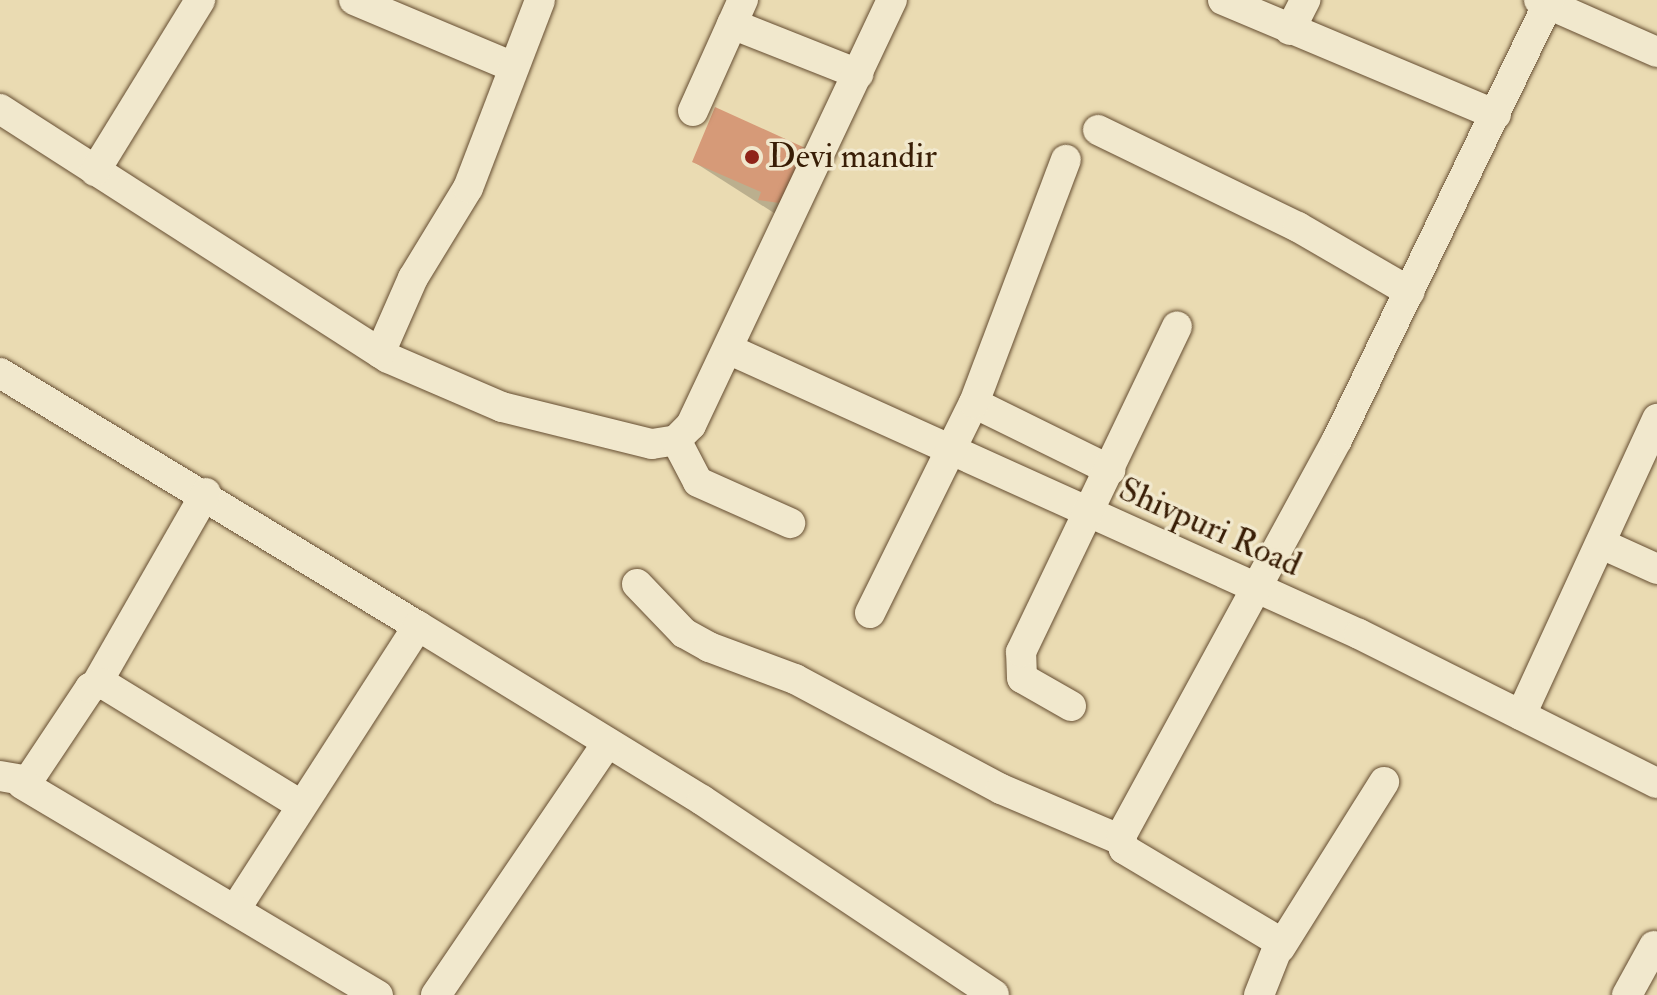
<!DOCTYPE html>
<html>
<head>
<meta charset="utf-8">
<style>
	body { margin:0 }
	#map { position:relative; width:1657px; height:995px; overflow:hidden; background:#eadbb2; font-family:"IM FELL Double Pica",serif }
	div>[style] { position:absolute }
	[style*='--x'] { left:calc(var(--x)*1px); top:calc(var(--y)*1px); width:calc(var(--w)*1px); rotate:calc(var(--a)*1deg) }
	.shadow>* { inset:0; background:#0003 }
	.building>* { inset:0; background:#d69a78 }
	.roads { filter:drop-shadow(0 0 2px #654d31) drop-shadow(0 0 2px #654d31) }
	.minor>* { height:30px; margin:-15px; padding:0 15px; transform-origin:15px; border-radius:15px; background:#f1e8cd }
	.dots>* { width:22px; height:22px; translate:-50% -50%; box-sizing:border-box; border:4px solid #f1e8cd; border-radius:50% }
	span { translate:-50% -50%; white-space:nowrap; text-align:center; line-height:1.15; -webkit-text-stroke:7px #f1e8cd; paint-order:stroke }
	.poi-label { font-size:34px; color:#391e06 }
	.left { translate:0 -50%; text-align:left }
	.street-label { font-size:34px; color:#391e06 }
</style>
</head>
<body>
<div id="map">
	<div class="shadow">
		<i style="clip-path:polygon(716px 110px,799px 217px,774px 213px,694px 162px)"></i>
	</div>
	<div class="building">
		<i style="clip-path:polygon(715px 107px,814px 152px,786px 204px,758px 200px,761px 192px,692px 162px)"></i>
	</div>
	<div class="roads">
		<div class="minor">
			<i style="--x:354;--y:0;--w:173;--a:22.8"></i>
			<i style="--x:1223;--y:0;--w:296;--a:22.8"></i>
			<i style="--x:1539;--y:0;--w:129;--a:23.8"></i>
			<i style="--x:732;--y:24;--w:136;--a:21.6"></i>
			<i style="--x:1290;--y:30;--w:34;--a:-63"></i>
			<i style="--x:0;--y:109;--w:461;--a:32.7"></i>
			<i style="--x:388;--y:358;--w:124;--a:23.3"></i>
			<i style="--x:502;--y:407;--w:154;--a:13.9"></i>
			<i style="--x:652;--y:444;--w:24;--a:-9"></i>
			<i style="--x:676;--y:440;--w:21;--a:-45"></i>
			<i style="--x:691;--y:425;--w:470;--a:-64.7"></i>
			<i style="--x:693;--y:111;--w:122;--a:-65.8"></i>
			<i style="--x:1098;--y:130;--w:222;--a:25.9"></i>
			<i style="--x:1298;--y:227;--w:129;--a:30.1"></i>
			<i style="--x:95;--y:171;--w:201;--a:-58.4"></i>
			<i style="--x:728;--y:349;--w:692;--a:24.31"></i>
			<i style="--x:1359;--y:634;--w:333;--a:26.6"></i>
			<i style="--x:380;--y:353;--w:82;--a:-66.3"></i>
			<i style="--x:413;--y:278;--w:105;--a:-58.6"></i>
			<i style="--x:468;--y:188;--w:201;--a:-69"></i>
			<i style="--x:0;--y:373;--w:489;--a:31.2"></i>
			<i style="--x:418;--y:626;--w:338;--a:122.8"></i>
			<i style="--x:974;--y:403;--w:152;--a:26.2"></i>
			<i style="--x:676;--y:440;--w:47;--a:62.4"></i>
			<i style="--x:698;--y:482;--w:101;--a:24"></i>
			<i style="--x:1604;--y:545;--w:58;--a:24.4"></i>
			<i style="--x:637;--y:584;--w:68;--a:46.2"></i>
			<i style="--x:684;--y:633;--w:29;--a:29"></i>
			<i style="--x:709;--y:647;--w:92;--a:20.4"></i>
			<i style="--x:795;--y:679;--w:234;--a:28.1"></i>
			<i style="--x:1001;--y:789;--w:130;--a:23"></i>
			<i style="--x:870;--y:613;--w:234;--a:-63.7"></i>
			<i style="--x:974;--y:403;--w:260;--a:-69.3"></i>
			<i style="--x:418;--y:626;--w:333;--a:31.5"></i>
			<i style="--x:702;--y:800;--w:351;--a:33.7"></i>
			<i style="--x:97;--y:683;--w:219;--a:-60.2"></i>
			<i style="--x:1071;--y:706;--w:56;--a:-150.3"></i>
			<i style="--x:1022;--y:678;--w:26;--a:-92"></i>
			<i style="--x:1021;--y:652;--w:361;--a:-64.4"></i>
			<i style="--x:1521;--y:715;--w:326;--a:-65.3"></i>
			<i style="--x:0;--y:776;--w:28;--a:10"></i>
			<i style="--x:28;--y:781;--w:112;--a:-56.3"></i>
			<i style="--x:90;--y:688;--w:13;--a:-23"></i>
			<i style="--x:102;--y:683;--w:230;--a:31.5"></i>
			<i style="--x:22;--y:784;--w:414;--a:30.7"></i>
			<i style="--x:1280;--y:948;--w:196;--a:-57.9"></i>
			<i style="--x:436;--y:995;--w:305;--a:-55.8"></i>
			<i style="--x:1259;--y:995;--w:57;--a:-68.4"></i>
			<i style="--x:1280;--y:942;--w:182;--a:-149.2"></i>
			<i style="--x:1124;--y:849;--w:13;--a:-103"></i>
			<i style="--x:1121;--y:836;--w:451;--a:-61.4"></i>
			<i style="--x:1337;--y:440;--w:489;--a:-64.2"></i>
			<i style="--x:1627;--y:995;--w:56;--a:-61.1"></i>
		</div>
	</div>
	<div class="dots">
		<i style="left:752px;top:157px;background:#8f2418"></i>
	</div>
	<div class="poi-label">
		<span class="left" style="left:768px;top:157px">Devi mandir</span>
	</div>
	<div class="street-label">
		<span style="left:1210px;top:527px;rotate:24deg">Shivpuri Road</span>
	</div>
</div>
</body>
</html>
